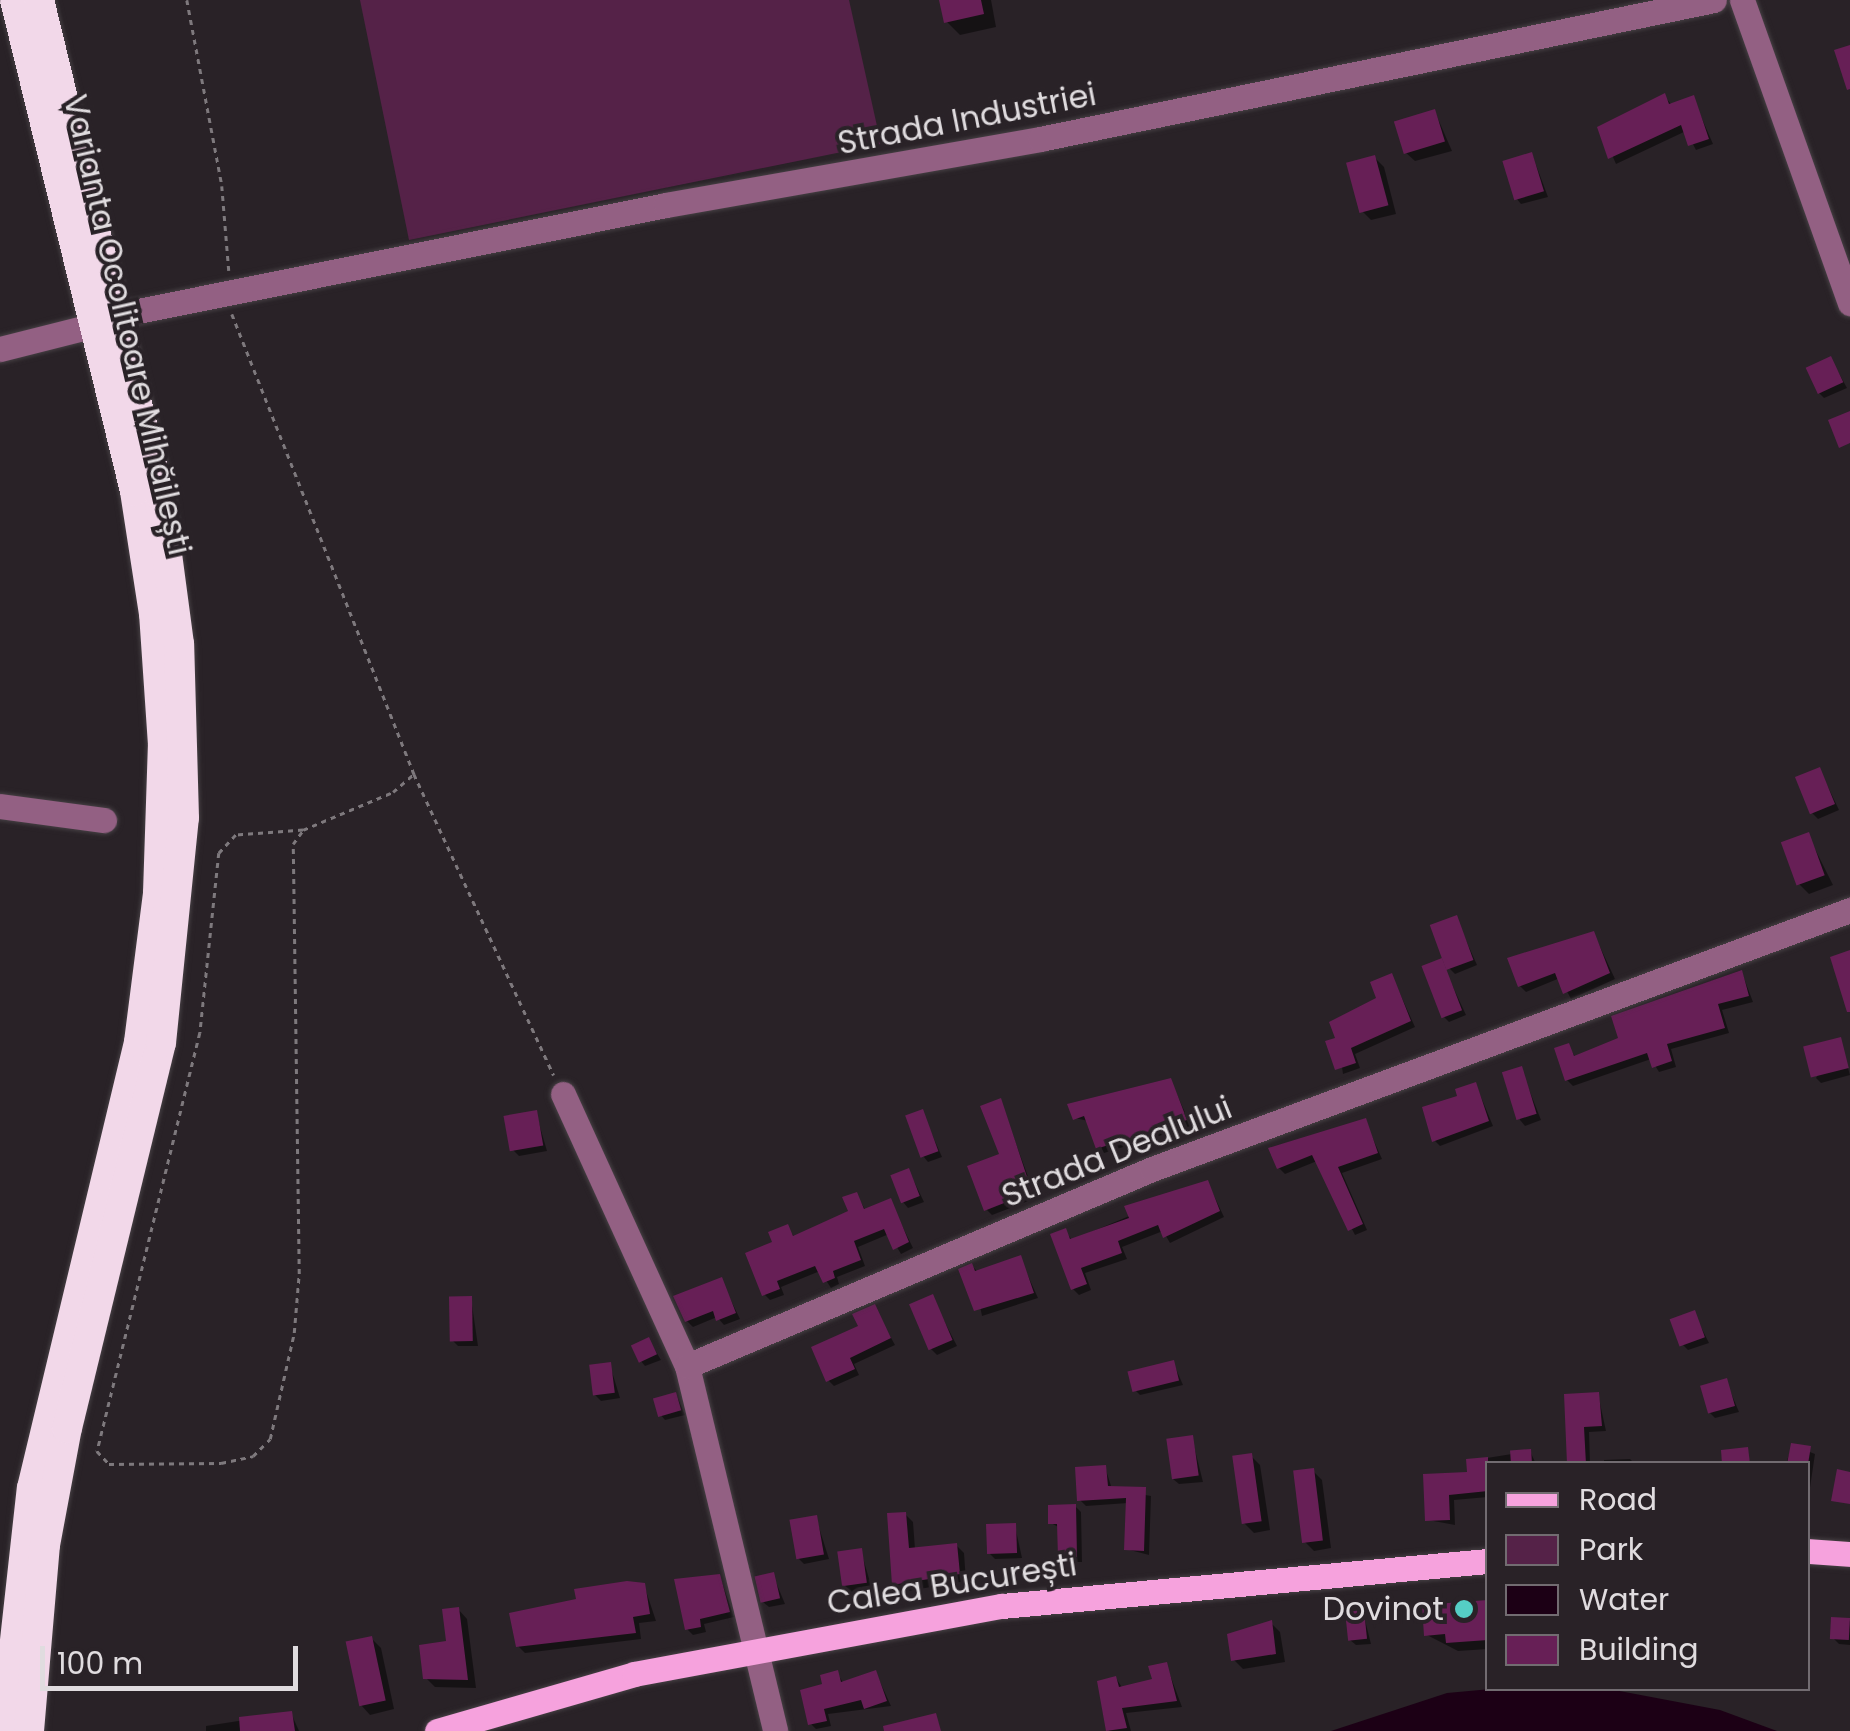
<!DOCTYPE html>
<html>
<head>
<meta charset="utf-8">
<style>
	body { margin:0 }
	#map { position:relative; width:1850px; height:1731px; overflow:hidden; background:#292227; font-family:Poppins,sans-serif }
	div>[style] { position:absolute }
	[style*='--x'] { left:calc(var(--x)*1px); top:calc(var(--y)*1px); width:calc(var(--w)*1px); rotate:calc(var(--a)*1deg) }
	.green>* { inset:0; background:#552248 }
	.water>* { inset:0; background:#1c0015 }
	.shadow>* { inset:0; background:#0007 }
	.building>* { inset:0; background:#671f56; transform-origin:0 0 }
	.path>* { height:2.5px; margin-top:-1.25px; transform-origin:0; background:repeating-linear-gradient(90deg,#7e797d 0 5px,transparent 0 10px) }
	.roads { filter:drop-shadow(0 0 2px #464044) drop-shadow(0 0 2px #464044) }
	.minor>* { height:25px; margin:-12.5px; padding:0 12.5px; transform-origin:12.5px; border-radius:12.5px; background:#936083 }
	.major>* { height:25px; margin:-12.5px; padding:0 12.5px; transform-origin:12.5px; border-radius:12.5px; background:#f6a2dd }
	.highway>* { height:30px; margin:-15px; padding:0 15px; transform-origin:15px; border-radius:15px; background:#f2d8e9 }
	.dots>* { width:28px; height:28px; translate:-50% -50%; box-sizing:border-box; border:5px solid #292227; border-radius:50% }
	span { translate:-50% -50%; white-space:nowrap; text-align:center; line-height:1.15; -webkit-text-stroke:8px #292227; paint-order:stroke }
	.street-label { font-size:32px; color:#e0dcdf }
	.poi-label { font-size:32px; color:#e0dcdf }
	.right { translate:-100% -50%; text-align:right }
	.legend { position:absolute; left:1485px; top:1461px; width:325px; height:230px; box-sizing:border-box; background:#292227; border:2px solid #726c71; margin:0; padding:12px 18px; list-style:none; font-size:30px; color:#e0dcdf }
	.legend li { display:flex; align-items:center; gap:20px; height:50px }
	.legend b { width:50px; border:2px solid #726c71 }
	.scale { position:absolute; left:40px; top:1646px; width:258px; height:45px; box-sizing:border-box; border:5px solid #e0dcdf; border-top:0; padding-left:12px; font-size:30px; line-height:35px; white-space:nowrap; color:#e0dcdf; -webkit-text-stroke:8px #292227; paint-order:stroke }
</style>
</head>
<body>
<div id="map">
	<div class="green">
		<i style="clip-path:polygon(360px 0,849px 0,881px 144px,409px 240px)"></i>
	</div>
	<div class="water">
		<i style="clip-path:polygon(1502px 1688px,1609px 1689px,1720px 1710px,1777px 1731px,1331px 1731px,1447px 1693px)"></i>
	</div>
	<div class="shadow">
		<i style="clip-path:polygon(941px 0,991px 0,996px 27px,960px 35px,947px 22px)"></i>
		<i style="clip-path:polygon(1664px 96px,1672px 105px,1693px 98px,1713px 144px,1696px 150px,1686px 131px,1616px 164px,1600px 128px)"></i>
		<i style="clip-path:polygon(1435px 112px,1452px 151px,1415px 161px,1405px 152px)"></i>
		<i style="clip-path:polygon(1532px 154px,1548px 197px,1521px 204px,1516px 198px)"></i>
		<i style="clip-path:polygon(1375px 158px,1384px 167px,1396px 214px,1371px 220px,1362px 211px)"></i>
		<i style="clip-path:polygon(1831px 359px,1847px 388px,1824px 398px,1818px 392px)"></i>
		<i style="clip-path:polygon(1820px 770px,1839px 810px,1818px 819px,1812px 813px)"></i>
		<i style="clip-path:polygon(1808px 835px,1833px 885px,1809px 894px,1799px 884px)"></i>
		<i style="clip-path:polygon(1456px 918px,1477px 965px,1455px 974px,1449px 968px)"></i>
		<i style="clip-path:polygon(1594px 934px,1615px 979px,1571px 999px,1560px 978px,1526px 992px,1520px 986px)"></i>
		<i style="clip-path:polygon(1441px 961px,1466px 1015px,1449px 1022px,1443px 1016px)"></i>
		<i style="clip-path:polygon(1742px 973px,1753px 1002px,1722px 1010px,1729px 1033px,1671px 1049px,1676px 1067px,1659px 1072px,1651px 1059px,1573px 1086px,1567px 1080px,1568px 1046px,1576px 1058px,1622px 1040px)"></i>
		<i style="clip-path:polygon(1392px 976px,1415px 1027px,1355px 1054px,1360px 1068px,1343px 1074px,1338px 1039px,1379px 999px)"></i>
		<i style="clip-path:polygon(1840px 1040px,1850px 1075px,1821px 1083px,1816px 1078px)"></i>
		<i style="clip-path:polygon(1521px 1069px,1541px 1120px,1525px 1126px,1520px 1120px)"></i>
		<i style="clip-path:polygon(1171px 1081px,1191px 1126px,1104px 1153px,1088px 1121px,1075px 1118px)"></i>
		<i style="clip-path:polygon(1476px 1085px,1493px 1126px,1440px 1146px,1434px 1140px)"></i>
		<i style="clip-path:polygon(1000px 1101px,1036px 1198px,992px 1215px,986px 1209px,1002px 1155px)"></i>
		<i style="clip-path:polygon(922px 1112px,942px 1157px,928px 1162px,923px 1156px)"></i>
		<i style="clip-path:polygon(536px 1113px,547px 1151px,519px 1156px,513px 1150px)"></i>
		<i style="clip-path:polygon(1365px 1121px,1382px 1159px,1342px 1173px,1367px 1230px,1355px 1235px,1317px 1161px,1285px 1174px,1279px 1168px)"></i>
		<i style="clip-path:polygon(909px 1171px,924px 1202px,908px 1208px,903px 1202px)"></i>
		<i style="clip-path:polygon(1208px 1183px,1224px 1217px,1170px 1243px,1163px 1231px,1122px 1247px,1127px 1259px,1085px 1273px,1091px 1290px,1079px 1295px,1073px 1289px,1065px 1231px,1072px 1240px)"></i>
		<i style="clip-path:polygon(856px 1194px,866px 1211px,890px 1201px,913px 1248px,901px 1254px,889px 1234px,858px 1247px,865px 1266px,837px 1277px,839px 1284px,831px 1288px,820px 1271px,781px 1287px,784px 1295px,770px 1300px,764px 1294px,775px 1243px,787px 1227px,795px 1238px,851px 1212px)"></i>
		<i style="clip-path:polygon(1020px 1258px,1038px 1298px,982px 1316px,972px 1266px,978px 1272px)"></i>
		<i style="clip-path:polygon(721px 1280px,740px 1319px,724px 1325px,717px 1317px,693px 1327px,687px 1321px)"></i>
		<i style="clip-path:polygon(932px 1297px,957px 1346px,937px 1355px,931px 1349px)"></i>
		<i style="clip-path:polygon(471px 1298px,478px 1346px,458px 1346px,452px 1340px)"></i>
		<i style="clip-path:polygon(874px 1307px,895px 1345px,854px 1364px,859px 1375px,834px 1386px,828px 1380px)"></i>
		<i style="clip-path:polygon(1694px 1313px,1709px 1343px,1688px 1350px,1682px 1344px)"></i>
		<i style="clip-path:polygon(649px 1340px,661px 1360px,645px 1366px,640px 1360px)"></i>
		<i style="clip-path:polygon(1173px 1362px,1183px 1385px,1140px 1395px,1134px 1389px)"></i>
		<i style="clip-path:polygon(610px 1365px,620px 1398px,601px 1401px,595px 1395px)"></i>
		<i style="clip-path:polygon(1726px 1381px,1739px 1412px,1715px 1418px,1710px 1413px)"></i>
		<i style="clip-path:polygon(676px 1394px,685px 1415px,665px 1420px,660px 1414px)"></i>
		<i style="clip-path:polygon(1598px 1394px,1606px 1431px,1589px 1432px,1590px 1464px,1569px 1464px,1567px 1397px)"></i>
		<i style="clip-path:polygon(1192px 1438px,1203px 1482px,1179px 1484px,1173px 1479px)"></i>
		<i style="clip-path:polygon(1792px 1445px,1815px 1454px,1808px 1501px,1808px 1464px,1786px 1464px)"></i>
		<i style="clip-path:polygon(1530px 1451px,1536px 1464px,1488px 1464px,1488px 1497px,1454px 1500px,1455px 1525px,1428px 1520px,1426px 1477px,1470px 1474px,1468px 1461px)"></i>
		<i style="clip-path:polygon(1251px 1456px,1260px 1465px,1270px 1530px,1254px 1533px,1244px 1523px)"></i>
		<i style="clip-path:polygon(1630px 1459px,1635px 1464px,1604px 1464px,1604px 1460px)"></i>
		<i style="clip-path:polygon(1105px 1467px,1112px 1489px,1151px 1496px,1149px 1555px,1126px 1549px,1128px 1503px,1086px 1506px,1080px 1500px)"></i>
		<i style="clip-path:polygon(1313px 1471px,1322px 1480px,1331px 1548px,1314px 1551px,1304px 1541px)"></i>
		<i style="clip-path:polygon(1075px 1506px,1081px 1512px,1082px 1562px,1066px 1562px,1060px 1528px,1051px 1523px)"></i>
		<i style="clip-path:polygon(905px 1514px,913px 1522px,915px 1549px,956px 1545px,964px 1553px,966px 1581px,902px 1592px,894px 1584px)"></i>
		<i style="clip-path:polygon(816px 1518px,829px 1559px,804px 1564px,798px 1558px)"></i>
		<i style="clip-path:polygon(1015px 1526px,1022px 1558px,995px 1559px,990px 1554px)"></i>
		<i style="clip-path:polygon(861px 1551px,872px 1589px,850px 1592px,845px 1586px)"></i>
		<i style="clip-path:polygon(773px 1575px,785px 1604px,769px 1607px,763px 1602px)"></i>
		<i style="clip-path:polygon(720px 1577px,734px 1617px,704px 1624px,706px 1632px,693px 1635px,687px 1629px)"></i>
		<i style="clip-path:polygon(644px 1585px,656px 1621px,639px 1623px,641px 1639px,525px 1653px,518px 1646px)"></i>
		<i style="clip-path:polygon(1488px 1602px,1488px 1649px,1458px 1651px,1427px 1635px)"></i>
		<i style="clip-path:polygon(458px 1609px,467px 1619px,476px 1688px,435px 1687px,426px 1678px,449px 1643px)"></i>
		<i style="clip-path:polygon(1363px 1612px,1371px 1644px,1356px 1645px,1350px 1640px)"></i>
		<i style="clip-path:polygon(1850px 1620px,1850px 1645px,1839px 1644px,1833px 1638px)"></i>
		<i style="clip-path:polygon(1271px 1623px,1280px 1632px,1285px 1662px,1243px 1669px,1233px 1659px)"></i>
		<i style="clip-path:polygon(371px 1638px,381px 1648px,394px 1709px,370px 1715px,361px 1705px)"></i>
		<i style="clip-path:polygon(1166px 1664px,1182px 1707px,1126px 1713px,1131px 1731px,1109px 1731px,1099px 1683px,1116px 1678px,1123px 1689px,1155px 1681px)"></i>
		<i style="clip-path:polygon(837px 1673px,844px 1684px,876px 1673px,891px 1706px,828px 1714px,831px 1726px,816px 1729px,811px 1724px)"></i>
		<i style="clip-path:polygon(291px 1713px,299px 1731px,206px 1731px,206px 1726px)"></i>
	</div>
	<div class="building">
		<i style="clip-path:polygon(939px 0,981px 0,984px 14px,944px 23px)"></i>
		<i style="clip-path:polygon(1850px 45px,1850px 89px,1847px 90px,1834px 50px)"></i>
		<i style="clip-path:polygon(1665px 93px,1669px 104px,1694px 95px,1709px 139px,1688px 146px,1681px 125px,1608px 159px,1597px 127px)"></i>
		<i style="left:1435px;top:109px;width:34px;height:43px;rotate:73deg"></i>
		<i style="left:1532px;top:152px;width:41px;height:31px;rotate:73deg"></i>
		<i style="left:1375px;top:155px;width:52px;height:30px;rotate:75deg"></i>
		<i style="left:1831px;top:356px;width:29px;height:28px;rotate:65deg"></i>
		<i style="clip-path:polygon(1850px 411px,1850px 443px,1839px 448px,1828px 420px)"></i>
		<i style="left:1820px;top:767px;width:40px;height:27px;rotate:68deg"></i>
		<i style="left:1809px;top:832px;width:46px;height:30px;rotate:70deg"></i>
		<i style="left:1457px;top:915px;width:48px;height:29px;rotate:70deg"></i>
		<i style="clip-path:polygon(1594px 931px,1610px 973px,1563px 994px,1555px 973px,1518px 987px,1507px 958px)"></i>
		<i style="clip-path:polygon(1850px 950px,1850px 1012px,1847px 1012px,1830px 957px)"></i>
		<i style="left:1442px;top:958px;width:56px;height:22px;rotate:69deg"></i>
		<i style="clip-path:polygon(1742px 970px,1749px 996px,1718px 1004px,1725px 1028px,1667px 1044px,1672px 1061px,1652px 1068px,1647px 1053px,1565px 1081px,1554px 1048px,1569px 1043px,1574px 1056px,1618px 1038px,1611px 1016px)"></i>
		<i style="clip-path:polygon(1392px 973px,1411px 1021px,1351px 1048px,1356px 1063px,1335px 1070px,1325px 1041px,1335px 1038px,1329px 1022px,1376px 998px,1370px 982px)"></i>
		<i style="left:1841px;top:1037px;width:32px;height:39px;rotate:76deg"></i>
		<i style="left:1522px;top:1066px;width:50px;height:21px;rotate:73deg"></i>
		<i style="clip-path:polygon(1171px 1078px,1187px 1120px,1096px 1149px,1084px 1116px,1073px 1120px,1067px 1104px)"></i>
		<i style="clip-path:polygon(1476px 1082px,1489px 1121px,1432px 1142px,1422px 1107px,1457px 1096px,1455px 1089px)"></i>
		<i style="clip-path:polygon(1001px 1098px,1032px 1192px,984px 1211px,967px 1166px,999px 1154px,980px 1106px)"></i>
		<i style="left:923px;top:1109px;width:45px;height:19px;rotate:70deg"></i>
		<i style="left:537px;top:1110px;width:36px;height:34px;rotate:80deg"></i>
		<i style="clip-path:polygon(1366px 1118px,1378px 1153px,1338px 1167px,1363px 1224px,1348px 1231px,1312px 1155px,1277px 1169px,1268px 1148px)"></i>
		<i style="left:909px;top:1168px;width:30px;height:20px;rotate:69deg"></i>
		<i style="clip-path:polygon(1208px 1180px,1220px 1211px,1163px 1238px,1158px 1225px,1118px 1241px,1122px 1253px,1081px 1268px,1087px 1284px,1071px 1290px,1050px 1234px,1066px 1228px,1070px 1239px,1129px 1218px,1124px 1206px)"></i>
		<i style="clip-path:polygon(857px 1192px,864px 1209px,891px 1198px,909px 1242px,893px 1250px,884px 1229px,854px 1241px,861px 1260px,833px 1271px,835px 1278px,823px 1283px,815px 1266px,777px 1281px,780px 1289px,762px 1296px,745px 1253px,772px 1242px,768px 1232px,788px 1224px,793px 1236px,848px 1211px,842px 1197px)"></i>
		<i style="clip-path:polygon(1021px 1255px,1034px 1293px,974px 1311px,958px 1269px,972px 1263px,975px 1271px)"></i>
		<i style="clip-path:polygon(722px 1277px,736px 1313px,716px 1321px,713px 1311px,685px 1322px,673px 1296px)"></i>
		<i style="left:933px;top:1294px;width:50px;height:26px;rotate:67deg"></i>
		<i style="left:472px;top:1296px;width:45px;height:23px;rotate:89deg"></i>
		<i style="clip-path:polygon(875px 1304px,891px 1338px,850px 1358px,855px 1369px,826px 1382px,811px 1347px,858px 1326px,852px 1314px)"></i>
		<i style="left:1695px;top:1310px;width:29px;height:27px;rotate:70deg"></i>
		<i style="left:649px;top:1337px;width:19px;height:20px;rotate:65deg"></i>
		<i style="left:1174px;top:1360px;width:21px;height:48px;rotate:76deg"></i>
		<i style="left:611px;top:1362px;width:31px;height:22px;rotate:83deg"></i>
		<i style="left:1727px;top:1378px;width:29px;height:28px;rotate:74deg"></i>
		<i style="left:676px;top:1392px;width:19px;height:24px;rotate:74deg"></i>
		<i style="clip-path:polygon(1599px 1392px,1602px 1426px,1584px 1427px,1586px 1464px,1567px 1464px,1564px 1394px)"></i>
		<i style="left:1193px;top:1435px;width:41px;height:27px;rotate:82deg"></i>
		<i style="clip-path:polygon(1791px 1443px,1811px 1446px,1808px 1464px,1787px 1464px)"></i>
		<i style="clip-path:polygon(1748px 1447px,1750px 1464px,1722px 1464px,1721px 1450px)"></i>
		<i style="left:1531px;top:1449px;width:15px;height:21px;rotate:86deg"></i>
		<i style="left:1252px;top:1453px;width:69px;height:20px;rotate:82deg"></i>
		<i style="clip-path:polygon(1488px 1457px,1488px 1491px,1449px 1495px,1450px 1520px,1425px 1521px,1423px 1474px,1467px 1472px,1466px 1459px)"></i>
		<i style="clip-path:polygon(1106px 1465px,1108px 1486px,1146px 1487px,1144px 1551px,1124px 1550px,1126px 1498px,1077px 1501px,1075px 1467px)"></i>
		<i style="left:1314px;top:1468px;width:73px;height:21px;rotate:83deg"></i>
		<i style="clip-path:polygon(1837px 1469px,1850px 1472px,1850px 1504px,1831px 1501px)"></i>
		<i style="clip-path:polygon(1076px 1504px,1077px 1557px,1058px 1557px,1057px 1524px,1048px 1524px,1048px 1505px)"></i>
		<i style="clip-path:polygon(906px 1512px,909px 1548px,957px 1543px,960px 1574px,892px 1585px,887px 1513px)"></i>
		<i style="left:817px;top:1515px;width:40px;height:28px;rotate:80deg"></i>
		<i style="left:1016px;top:1523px;width:30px;height:30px;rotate:88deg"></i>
		<i style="left:862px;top:1548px;width:35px;height:25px;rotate:82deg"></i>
		<i style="left:774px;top:1572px;width:27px;height:20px;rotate:77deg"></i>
		<i style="clip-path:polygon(720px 1574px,730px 1612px,700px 1619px,701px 1627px,685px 1630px,674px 1579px)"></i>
		<i style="clip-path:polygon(627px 1581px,645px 1583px,650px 1614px,633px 1617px,636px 1633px,516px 1647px,509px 1613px,576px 1599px,574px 1589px)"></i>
		<i style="clip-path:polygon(1488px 1600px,1488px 1640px,1446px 1643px,1445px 1634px,1424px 1636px,1422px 1605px)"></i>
		<i style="clip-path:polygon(459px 1607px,468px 1680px,423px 1679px,419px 1645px,446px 1641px,442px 1609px)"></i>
		<i style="left:1364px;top:1610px;width:29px;height:19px;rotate:84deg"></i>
		<i style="left:1831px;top:1617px;width:19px;height:22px;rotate:3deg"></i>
		<i style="clip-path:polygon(1272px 1620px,1276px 1654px,1231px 1661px,1227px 1634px)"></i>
		<i style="left:372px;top:1636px;width:66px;height:27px;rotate:78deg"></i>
		<i style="clip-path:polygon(1167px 1662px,1177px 1701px,1122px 1708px,1127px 1728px,1106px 1731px,1097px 1681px,1116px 1676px,1119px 1687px,1152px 1679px,1148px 1666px)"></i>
		<i style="clip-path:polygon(838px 1670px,841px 1682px,876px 1670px,887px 1701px,864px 1709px,861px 1700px,824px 1709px,827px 1721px,808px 1725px,800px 1690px,822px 1684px,820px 1675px)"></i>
		<i style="clip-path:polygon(292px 1711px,295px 1731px,240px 1731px,239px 1717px)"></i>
		<i style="clip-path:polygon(936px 1713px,941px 1731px,884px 1731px,883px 1726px)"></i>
	</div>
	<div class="path">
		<i style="--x:187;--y:0;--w:189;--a:79.3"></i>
		<i style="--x:222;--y:186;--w:85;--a:85.3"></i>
		<i style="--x:232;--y:314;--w:495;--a:68.4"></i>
		<i style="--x:414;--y:774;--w:332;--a:65.1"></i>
		<i style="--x:303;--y:830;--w:67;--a:175.7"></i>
		<i style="--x:236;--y:835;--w:25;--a:133"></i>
		<i style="--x:219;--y:853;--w:181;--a:96"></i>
		<i style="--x:200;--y:1033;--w:431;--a:103.8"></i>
		<i style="--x:97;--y:1451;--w:18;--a:47"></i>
		<i style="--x:109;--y:1464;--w:112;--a:-0.5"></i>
		<i style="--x:221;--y:1463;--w:33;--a:-12"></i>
		<i style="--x:253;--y:1456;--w:24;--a:-45"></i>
		<i style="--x:270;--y:1439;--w:109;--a:-77.2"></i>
		<i style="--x:294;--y:1333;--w:59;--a:-85.2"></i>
		<i style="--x:299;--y:1274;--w:430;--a:-90.8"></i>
		<i style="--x:293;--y:844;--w:17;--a:-54"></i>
		<i style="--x:303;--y:830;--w:98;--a:-22.9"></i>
		<i style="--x:393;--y:792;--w:28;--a:-41"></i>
	</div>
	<div class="roads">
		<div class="minor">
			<i style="--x:1742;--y:0;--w:322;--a:70.4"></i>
			<i style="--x:133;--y:312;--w:544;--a:-11.35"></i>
			<i style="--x:666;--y:205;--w:380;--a:-10"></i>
			<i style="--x:1040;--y:139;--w:688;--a:-11.65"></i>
			<i style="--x:0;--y:349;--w:81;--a:-14.2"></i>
			<i style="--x:0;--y:806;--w:105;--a:7.7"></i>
			<i style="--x:563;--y:1094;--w:299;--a:65.5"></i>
			<i style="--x:687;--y:1366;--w:375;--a:76.4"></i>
			<i style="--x:687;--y:1366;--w:505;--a:-22.96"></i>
			<i style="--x:1152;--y:1169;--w:745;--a:-20.36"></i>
		</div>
		<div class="major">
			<i style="--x:1808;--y:1551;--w:42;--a:4.1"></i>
			<i style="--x:437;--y:1731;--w:205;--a:-16.1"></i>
			<i style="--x:634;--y:1674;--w:374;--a:-10.5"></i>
			<i style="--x:1002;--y:1606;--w:488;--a:-5.3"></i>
		</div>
		<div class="highway">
			<i style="--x:5;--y:1731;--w:244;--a:-83.7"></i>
			<i style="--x:32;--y:1488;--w:459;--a:-76.5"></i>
			<i style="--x:139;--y:1042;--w:150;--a:-82.7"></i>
			<i style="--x:158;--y:893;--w:148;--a:-88.1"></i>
			<i style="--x:163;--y:745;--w:131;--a:-93.9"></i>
			<i style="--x:154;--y:614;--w:124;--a:-98.8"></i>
			<i style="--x:135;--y:491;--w:505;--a:-103.73"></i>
			<i style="--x:29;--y:1731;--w:187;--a:-85.1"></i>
			<i style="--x:45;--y:1545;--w:119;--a:-79.4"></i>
			<i style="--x:67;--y:1428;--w:396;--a:-76.3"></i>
			<i style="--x:161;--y:1043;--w:226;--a:-84.2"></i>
			<i style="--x:184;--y:818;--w:174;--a:-91.6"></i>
			<i style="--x:179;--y:644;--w:151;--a:-97.6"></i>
			<i style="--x:159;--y:494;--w:508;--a:-103.65"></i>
		</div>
	</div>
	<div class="dots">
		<i style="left:1464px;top:1609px;background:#55cec5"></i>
	</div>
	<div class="street-label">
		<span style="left:967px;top:119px;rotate:-11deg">Strada Industriei</span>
		<span style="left:127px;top:325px;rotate:77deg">Varianta Ocolitoare Mihăilești</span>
		<span style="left:1117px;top:1152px;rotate:-22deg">Strada Dealului</span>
		<span style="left:952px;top:1584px;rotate:-9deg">Calea București</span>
	</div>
	<div class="poi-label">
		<span class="right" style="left:1444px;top:1609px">Dovinot</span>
	</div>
	<ul class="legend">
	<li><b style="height:12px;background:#f6a2dd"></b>Road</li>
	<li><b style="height:28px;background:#552248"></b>Park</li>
	<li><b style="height:28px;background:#1c0015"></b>Water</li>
	<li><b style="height:28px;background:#671f56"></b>Building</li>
	</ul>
	<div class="scale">100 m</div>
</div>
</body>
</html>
